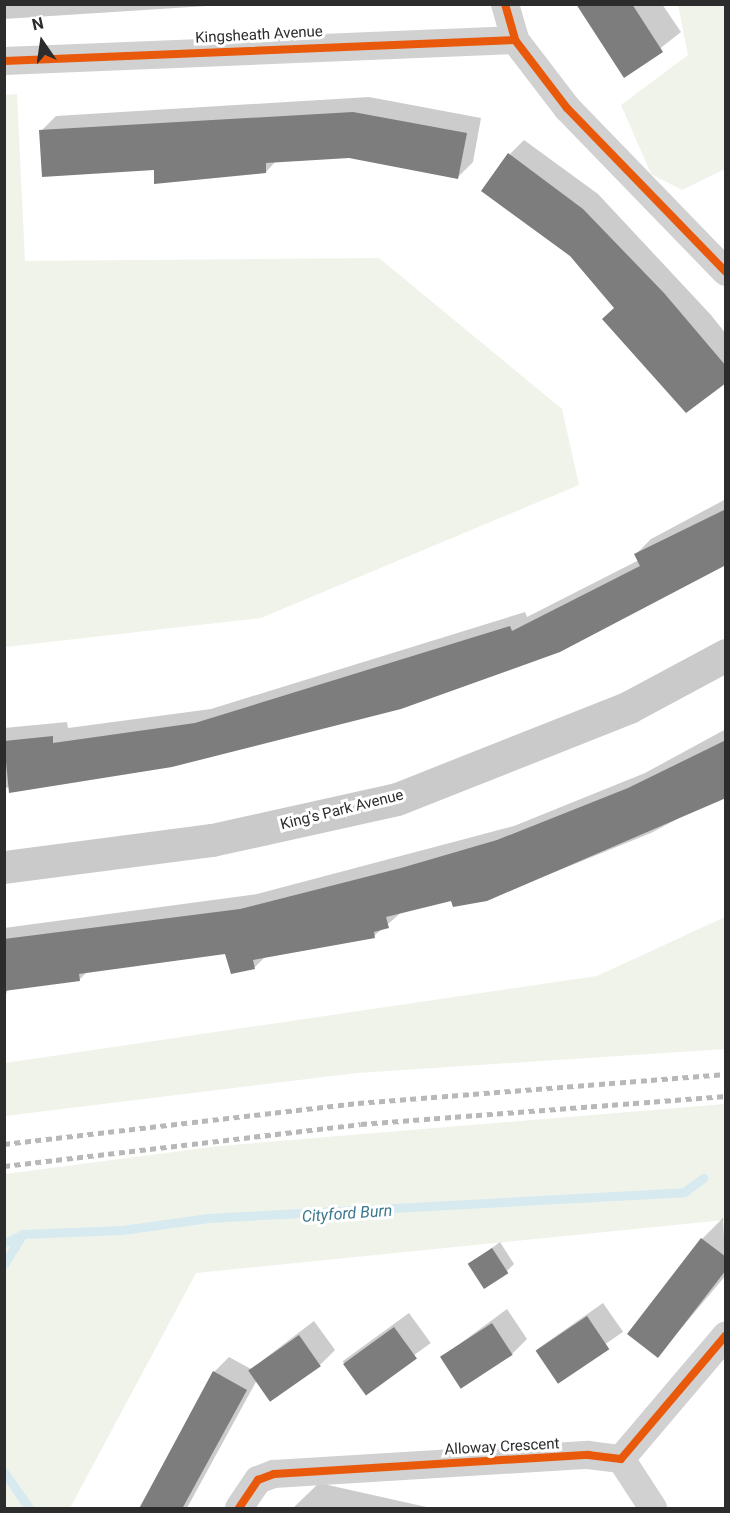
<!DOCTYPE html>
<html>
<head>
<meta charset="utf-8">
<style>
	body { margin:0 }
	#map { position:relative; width:730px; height:1513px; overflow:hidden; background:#fff; font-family:Roboto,sans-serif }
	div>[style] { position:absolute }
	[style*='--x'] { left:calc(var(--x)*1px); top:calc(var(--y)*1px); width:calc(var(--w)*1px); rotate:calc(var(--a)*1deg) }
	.green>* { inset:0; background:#f0f3ea }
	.shadow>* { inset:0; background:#0003; transform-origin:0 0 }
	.stream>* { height:9px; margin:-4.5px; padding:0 4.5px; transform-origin:4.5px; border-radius:4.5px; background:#d6eaf0 }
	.building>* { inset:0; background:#7d7d7d; transform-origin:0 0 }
	.street>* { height:28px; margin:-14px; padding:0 14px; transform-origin:14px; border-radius:14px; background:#d1d1d1 }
	.secondary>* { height:33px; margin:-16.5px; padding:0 16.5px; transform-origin:16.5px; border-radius:16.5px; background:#cacaca }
	.rail>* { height:4.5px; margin-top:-2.25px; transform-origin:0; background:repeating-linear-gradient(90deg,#b8b8b8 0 6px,transparent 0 10.5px) }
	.cycleway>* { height:8px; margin:-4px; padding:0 4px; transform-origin:4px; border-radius:4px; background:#e8590c }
	span { translate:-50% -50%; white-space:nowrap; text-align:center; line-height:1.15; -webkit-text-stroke:6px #fff; paint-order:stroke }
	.street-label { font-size:15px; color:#2c2c2c }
	.water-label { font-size:16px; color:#3b788c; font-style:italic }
	.frame { position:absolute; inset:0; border:6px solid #2c2c2c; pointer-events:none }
	.north { position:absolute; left:12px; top:12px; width:60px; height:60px; -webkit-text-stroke:4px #fff; paint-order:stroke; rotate:347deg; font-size:16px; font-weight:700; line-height:24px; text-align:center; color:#2c2c2c }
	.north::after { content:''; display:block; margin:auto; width:21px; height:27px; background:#2c2c2c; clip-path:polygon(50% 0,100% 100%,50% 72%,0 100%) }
</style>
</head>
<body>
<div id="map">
	<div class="green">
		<i style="clip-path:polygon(678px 5px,725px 5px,725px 169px,682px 190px,651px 174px,621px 105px,688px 55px)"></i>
		<i style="clip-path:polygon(17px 94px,25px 261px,379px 258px,562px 409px,579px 485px,261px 618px,5px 647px,4px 95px)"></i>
		<i style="clip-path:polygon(725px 917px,725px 1049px,357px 1073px,5px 1116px,5px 1063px,597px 976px)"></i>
		<i style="clip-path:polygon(725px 1104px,725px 1220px,196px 1273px,70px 1508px,5px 1508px,5px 1174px,219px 1146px)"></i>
	</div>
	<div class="shadow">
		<i style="clip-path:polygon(4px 4px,238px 4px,4px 19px)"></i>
		<i style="clip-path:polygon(577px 4px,662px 4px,681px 32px,625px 76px)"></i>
		<i style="clip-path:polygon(369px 97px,481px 118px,473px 162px,458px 177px,349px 156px,276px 161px,266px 172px,155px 168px,41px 131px,56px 116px)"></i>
		<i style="clip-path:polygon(524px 140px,598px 194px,711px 315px,726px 334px,726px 381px,615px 308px,510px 154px)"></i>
		<i style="clip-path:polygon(726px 499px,726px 562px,172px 766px,4px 788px,4px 728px,67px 722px,68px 728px,211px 709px,525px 612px,527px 617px,639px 560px,636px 554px,651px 539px)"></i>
		<i style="clip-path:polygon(726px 729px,726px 793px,651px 833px,486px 900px,452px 899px,403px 911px,374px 936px,266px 956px,254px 968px,226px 953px,88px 971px,79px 980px,8px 989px,4px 1000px,4px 928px,257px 894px,514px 826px,645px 773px)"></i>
		<i style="clip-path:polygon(723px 1218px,726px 1275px,658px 1356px,702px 1239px)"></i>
		<i style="clip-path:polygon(500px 1242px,514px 1264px,507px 1271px,470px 1264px)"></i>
		<i style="left:603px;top:1303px;width:35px;height:81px;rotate:55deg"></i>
		<i style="clip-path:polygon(507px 1309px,527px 1339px,512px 1354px,442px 1357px)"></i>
		<i style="left:409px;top:1313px;width:37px;height:82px;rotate:54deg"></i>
		<i style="clip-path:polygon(314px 1321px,335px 1350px,320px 1365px,257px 1380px,187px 1508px,139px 1508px,214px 1372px,229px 1357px,251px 1369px)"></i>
		<i style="clip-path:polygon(319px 1483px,431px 1508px,293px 1508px)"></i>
	</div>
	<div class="stream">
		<i style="--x:4;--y:1243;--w:19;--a:-25"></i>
		<i style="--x:4;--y:1264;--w:36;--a:-58"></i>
		<i style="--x:23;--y:1234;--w:99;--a:-2.3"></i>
		<i style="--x:122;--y:1230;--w:87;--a:-7.9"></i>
		<i style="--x:208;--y:1218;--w:477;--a:-3.1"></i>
		<i style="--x:684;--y:1192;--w:24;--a:-36"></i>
		<i style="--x:4;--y:1472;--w:44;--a:55.2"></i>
	</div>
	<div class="building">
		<i style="clip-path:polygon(576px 4px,632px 4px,663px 52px,624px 78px)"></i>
		<i style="clip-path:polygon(353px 112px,467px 133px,458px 179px,349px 158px,266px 163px,266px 173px,154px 184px,154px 170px,42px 177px,39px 130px)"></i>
		<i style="clip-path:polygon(508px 153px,583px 209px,664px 293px,726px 366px,726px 383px,686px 413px,602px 319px,614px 308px,570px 256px,481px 191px)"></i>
		<i style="clip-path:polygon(726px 509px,726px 565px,560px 652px,401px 709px,172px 767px,9px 793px,4px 741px,53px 736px,53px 743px,195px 723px,510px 626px,512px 631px,640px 566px,634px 554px)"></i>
		<i style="clip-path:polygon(726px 740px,726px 798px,487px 901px,453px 907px,451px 901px,386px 917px,389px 928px,374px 932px,375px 938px,253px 960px,255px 969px,231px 974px,225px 954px,79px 974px,80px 981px,4px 991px,4px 939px,240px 909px,401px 868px,497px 840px,628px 788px)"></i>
		<i style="clip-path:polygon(701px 1238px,726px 1257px,726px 1270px,658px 1358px,627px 1334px)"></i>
		<i style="left:492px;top:1248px;width:30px;height:29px;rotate:57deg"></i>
		<i style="left:587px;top:1316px;width:40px;height:62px;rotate:56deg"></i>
		<i style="left:492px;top:1323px;width:38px;height:62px;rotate:57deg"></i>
		<i style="left:394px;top:1327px;width:39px;height:63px;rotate:54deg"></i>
		<i style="left:299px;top:1335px;width:38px;height:62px;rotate:55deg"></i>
		<i style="clip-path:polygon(213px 1371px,247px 1390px,182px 1509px,139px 1509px)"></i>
	</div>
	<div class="street">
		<i style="--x:505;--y:4;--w:37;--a:74"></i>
		<i style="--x:515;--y:40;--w:86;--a:52.6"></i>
		<i style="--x:567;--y:108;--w:228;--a:45.9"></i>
		<i style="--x:4;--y:61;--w:511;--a:-2.35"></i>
		<i style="--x:621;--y:1459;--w:59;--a:56.9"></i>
		<i style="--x:239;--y:1508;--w:34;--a:-56"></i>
		<i style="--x:258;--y:1480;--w:17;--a:-21"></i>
		<i style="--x:274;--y:1474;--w:315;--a:-3.5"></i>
		<i style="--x:588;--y:1455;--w:33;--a:7"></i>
		<i style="--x:621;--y:1459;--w:162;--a:-49.7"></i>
	</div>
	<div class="secondary">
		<i style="--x:4;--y:867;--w:210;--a:-7.4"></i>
		<i style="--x:212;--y:840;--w:189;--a:-12.5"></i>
		<i style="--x:397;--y:799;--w:250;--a:-21.6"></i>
		<i style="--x:629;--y:707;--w:110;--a:-28.2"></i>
	</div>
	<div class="rail">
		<i style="--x:4;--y:1144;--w:356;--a:-6.6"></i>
		<i style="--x:358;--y:1103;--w:369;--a:-4.5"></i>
		<i style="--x:4;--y:1166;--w:359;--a:-6.7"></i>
		<i style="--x:361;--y:1124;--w:366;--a:-4.4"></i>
	</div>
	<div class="cycleway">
		<i style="--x:505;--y:4;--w:37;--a:74"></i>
		<i style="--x:515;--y:40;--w:86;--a:52.6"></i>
		<i style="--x:567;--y:108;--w:228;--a:45.9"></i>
		<i style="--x:4;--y:61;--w:511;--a:-2.35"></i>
		<i style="--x:239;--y:1508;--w:34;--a:-56"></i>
		<i style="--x:258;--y:1480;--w:17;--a:-21"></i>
		<i style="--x:274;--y:1474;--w:315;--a:-3.5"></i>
		<i style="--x:588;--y:1455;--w:33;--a:7"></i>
		<i style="--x:621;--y:1459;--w:162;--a:-49.7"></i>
	</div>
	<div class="street-label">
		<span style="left:259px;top:35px;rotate:-3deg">Kingsheath Avenue</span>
		<span style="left:342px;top:810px;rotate:-14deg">King's Park Avenue</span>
		<span style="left:502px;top:1447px;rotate:-3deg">Alloway Crescent</span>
	</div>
	<div class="water-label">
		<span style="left:347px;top:1214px;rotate:-4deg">Cityford Burn</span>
	</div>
	<div class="frame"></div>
	<div class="north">N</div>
</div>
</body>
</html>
